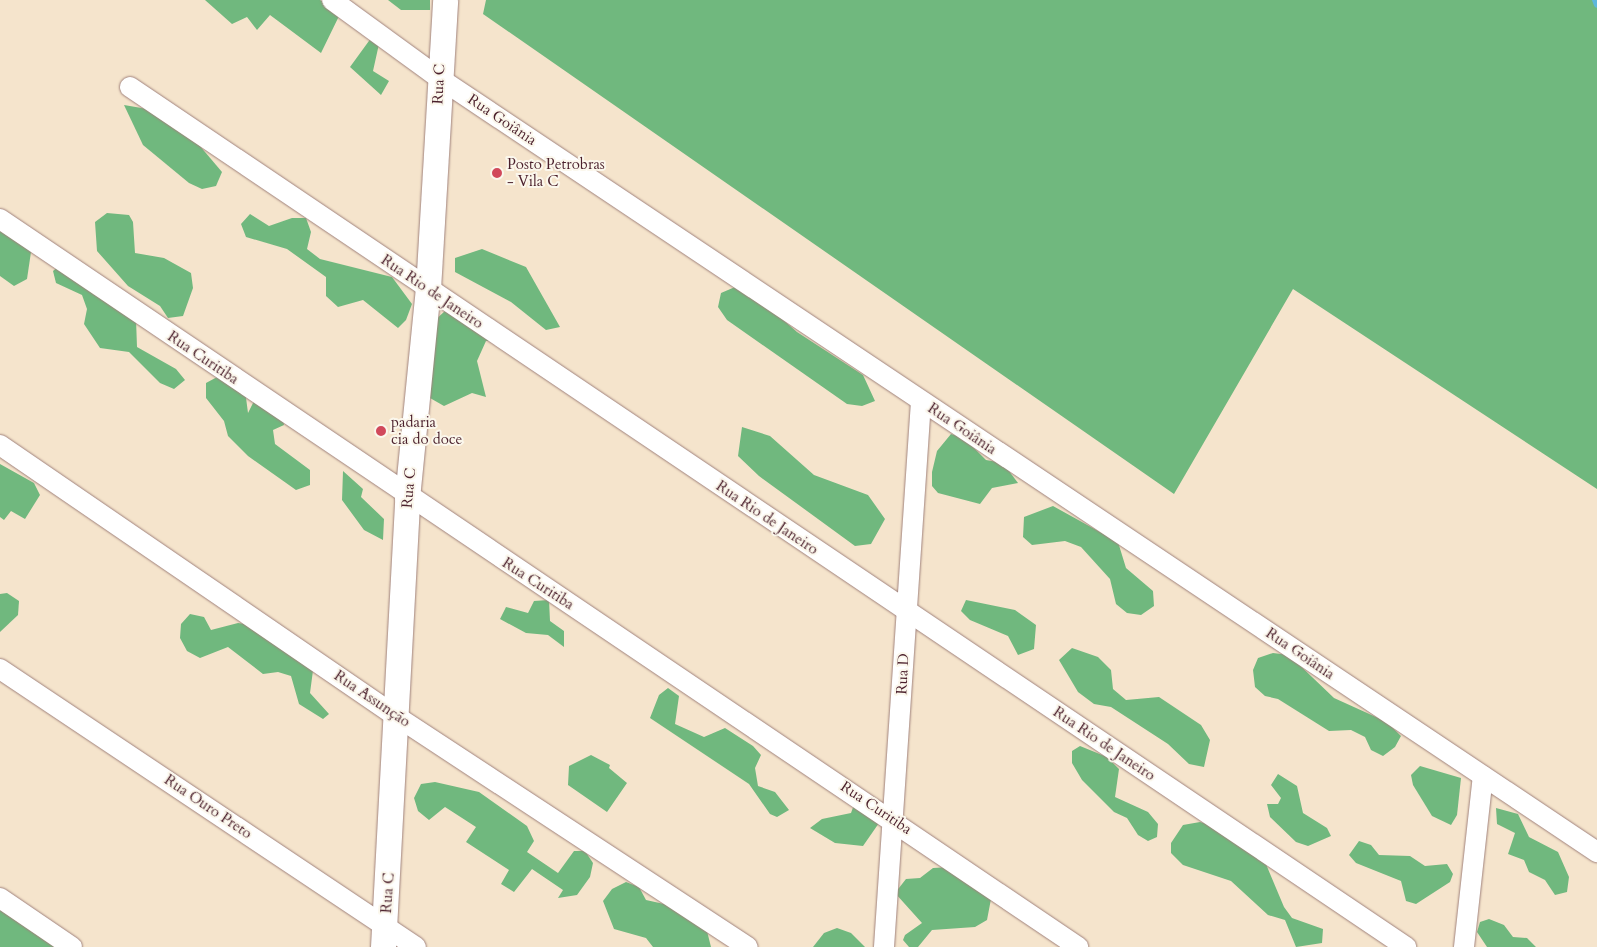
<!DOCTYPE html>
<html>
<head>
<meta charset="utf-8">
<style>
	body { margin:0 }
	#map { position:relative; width:1597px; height:947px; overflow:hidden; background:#f5e4cc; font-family:Cardo,serif }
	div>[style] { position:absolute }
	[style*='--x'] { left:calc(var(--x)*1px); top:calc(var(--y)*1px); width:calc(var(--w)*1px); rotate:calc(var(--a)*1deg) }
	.forest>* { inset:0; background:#70b87e }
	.stream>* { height:6px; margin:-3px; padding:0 3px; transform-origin:3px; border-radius:3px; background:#5eb7db }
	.roads { filter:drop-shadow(0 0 1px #a0827c) drop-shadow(0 0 1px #a0827c) }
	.minor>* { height:20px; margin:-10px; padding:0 10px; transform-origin:10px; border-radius:10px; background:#fff }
	.tertiary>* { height:25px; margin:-12.5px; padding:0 12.5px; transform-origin:12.5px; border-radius:12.5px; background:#fff }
	.dots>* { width:14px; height:14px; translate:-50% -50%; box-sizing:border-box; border:2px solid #fbf7ec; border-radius:50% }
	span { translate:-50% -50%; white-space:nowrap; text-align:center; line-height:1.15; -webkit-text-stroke:4px #fbf7ec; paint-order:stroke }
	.street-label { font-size:15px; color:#4a1f2b }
	.poi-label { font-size:15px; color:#4a1f2b }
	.left { translate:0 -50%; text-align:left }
</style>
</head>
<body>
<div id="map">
	<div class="forest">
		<i style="clip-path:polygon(205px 0,320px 0,341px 12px,321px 53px,270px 15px,257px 30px,247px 17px,232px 24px)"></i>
		<i style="clip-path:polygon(388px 0,430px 0,430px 10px,401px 10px)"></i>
		<i style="clip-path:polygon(486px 0,1597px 0,1597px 489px,1293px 289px,1174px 494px,483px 14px)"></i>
		<i style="clip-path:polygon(374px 34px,379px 44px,373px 71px,389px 81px,381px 95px,350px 67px)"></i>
		<i style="clip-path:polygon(124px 105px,153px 110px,194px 139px,222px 172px,216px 186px,202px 189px,189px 183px,143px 145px)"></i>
		<i style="clip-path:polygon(107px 213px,129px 215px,133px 222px,135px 253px,164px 258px,191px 273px,193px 288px,183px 316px,168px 318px,160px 306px,128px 286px,97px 251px,95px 222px)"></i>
		<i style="clip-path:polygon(250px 214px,269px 226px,292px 218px,306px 218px,311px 232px,307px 249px,320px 259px,392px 277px,412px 304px,406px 320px,398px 328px,363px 300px,338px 307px,326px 296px,326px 277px,287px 249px,246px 237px,241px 224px)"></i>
		<i style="clip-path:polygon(0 223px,25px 242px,31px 252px,27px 279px,14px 286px,0 276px)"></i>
		<i style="clip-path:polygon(482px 249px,526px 267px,560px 327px,546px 330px,511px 302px,455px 272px,455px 258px)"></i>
		<i style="clip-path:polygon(61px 264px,74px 271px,93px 294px,136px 319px,137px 347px,176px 369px,185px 380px,174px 389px,160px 383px,129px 352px,100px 348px,84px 324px,87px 309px,82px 295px,56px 283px,53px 271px)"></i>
		<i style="clip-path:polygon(735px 287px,749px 290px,797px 332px,863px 375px,875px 401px,862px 406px,847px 404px,727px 320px,718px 307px,721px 293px)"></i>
		<i style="clip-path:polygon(445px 311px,493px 341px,486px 341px,477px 361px,486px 397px,472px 393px,444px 406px,430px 398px,434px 321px)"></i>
		<i style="clip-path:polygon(219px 376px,245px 390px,248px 413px,254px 401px,283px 417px,284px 425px,273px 430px,275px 444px,310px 470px,310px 485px,296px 490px,248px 456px,228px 436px,224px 421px,206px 398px,206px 383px)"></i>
		<i style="clip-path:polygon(742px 427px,770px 436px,814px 475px,868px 495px,885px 519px,871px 544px,855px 546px,759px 476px,738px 456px)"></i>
		<i style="clip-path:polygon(951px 434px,964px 438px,986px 460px,1003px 463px,1018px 483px,992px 488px,980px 504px,938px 493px,932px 486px,932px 472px,937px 451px)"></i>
		<i style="clip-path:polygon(0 464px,34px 483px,40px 495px,25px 519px,11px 511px,4px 520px,0 517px)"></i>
		<i style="clip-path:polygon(343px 471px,363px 489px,361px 497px,384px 519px,383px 540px,364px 530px,342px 500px)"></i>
		<i style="clip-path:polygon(1053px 506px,1118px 542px,1126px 568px,1153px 591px,1154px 606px,1141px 615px,1127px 613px,1116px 604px,1110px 579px,1081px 547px,1065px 541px,1032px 545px,1023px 537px,1024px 517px)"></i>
		<i style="clip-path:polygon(7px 593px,19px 601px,18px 615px,0 632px,0 594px)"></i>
		<i style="clip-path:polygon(549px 600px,550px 621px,564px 631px,564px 647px,548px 635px,526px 633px,500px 619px,506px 607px,528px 613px,534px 601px)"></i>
		<i style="clip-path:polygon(966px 600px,1015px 610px,1036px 625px,1034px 649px,1018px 655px,1008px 636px,970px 620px,961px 611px)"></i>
		<i style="clip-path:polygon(190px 614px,204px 617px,211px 630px,238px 623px,253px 625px,314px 663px,310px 693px,329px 714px,323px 719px,299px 704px,291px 676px,278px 672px,263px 674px,228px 647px,200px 658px,187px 651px,180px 638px,181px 624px)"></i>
		<i style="clip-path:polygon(1072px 648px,1098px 657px,1111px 670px,1113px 689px,1126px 700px,1159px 697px,1201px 725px,1210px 740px,1204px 767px,1189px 764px,1168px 744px,1111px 707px,1094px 704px,1078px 692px,1059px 660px)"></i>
		<i style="clip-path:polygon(1273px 653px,1289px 655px,1334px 698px,1387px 722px,1401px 736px,1395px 747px,1383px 756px,1371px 750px,1365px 737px,1351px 730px,1329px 731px,1278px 699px,1265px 696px,1255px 687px,1253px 670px,1258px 658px)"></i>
		<i style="clip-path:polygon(668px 688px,679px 696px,675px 724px,704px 737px,725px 728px,753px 746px,761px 755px,755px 768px,758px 786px,775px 792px,789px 810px,777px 817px,770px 814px,749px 784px,650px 718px,659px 695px)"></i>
		<i style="clip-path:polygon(1080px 746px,1107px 757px,1119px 769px,1115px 797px,1148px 812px,1158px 824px,1157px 837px,1148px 841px,1138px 835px,1127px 818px,1114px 812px,1082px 780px,1072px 763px,1072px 751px)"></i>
		<i style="clip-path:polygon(591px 755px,610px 765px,609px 768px,627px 783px,607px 812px,568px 785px,569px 766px)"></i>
		<i style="clip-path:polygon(1420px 766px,1461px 778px,1457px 815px,1451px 825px,1432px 816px,1413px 785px,1411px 775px)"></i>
		<i style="clip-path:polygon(1278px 774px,1297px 786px,1303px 813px,1327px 828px,1331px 836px,1308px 846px,1296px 842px,1270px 817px,1267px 804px,1278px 804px,1281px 798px,1271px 785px)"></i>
		<i style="clip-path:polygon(435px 782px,479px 792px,527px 826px,534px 841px,527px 852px,558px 873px,574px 851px,585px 851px,593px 863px,590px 877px,577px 895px,558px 898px,563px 890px,532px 869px,514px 892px,501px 884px,509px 870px,466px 842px,476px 827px,445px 807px,429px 820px,418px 811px,414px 798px,421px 784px)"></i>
		<i style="clip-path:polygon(856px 799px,879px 823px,863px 846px,835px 843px,810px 828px,822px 819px,851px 813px)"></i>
		<i style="clip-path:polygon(1496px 808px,1518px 814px,1529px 837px,1558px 852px,1569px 877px,1567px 892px,1555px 895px,1545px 880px,1529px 872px,1524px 860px,1508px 854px,1515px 833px,1497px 824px)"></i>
		<i style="clip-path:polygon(1200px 822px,1228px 830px,1263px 857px,1284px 907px,1292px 918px,1323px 929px,1322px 943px,1296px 947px,1285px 920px,1268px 915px,1231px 881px,1183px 865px,1171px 853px,1171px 843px,1183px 825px)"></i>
		<i style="clip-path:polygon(1359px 841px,1371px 845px,1379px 855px,1410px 856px,1425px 866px,1447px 864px,1453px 874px,1450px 882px,1416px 904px,1406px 901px,1401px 881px,1356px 863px,1349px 855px)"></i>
		<i style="clip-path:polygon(951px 867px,991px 899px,987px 920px,975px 927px,932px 930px,918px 947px,909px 947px,903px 940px,905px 935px,922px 923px,895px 893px,906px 879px,920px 878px,933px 868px)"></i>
		<i style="clip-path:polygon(626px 882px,639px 887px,646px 900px,673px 906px,707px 931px,711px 947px,653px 947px,646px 938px,614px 929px,603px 901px,612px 889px)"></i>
		<i style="clip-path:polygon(0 907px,56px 947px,0 947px)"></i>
		<i style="clip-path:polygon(1489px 919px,1504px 925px,1513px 937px,1527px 938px,1536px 947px,1487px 947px,1477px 932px,1480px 922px)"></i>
		<i style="clip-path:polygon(837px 928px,851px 933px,865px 947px,813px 947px,824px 933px)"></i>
	</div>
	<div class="stream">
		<i style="--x:1595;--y:0;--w:5;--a:68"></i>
	</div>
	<div class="roads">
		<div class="minor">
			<i style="--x:332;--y:0;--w:132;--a:36.1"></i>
			<i style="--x:439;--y:78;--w:1393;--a:33.76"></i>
			<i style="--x:130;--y:87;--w:1539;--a:33.98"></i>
			<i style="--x:0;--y:219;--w:1301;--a:34.03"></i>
			<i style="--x:0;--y:445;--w:483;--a:34.4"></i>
			<i style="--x:399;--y:718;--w:417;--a:33.3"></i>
			<i style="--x:0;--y:669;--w:500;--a:33.75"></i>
			<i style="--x:0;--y:898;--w:87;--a:34.2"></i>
			<i style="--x:884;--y:947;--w:546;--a:-86.12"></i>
			<i style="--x:1464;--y:947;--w:172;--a:-83.7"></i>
		</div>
		<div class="tertiary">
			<i style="--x:383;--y:947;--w:450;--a:-86.9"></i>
			<i style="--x:407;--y:498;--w:210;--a:-84.3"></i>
			<i style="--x:428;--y:289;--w:289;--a:-86.6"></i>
		</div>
	</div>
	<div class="dots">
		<i style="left:497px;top:173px;background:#d1495b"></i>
		<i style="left:381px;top:431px;background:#d1495b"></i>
	</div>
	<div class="street-label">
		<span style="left:439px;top:84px;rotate:-87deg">Rua C</span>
		<span style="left:502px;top:120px;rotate:34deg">Rua Goiânia</span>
		<span style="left:432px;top:292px;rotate:34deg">Rua Rio de Janeiro</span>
		<span style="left:203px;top:358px;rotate:34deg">Rua Curitiba</span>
		<span style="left:962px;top:429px;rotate:34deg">Rua Goiânia</span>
		<span style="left:409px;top:488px;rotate:-85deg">Rua C</span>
		<span style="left:767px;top:518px;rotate:34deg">Rua Rio de Janeiro</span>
		<span style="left:538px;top:584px;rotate:33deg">Rua Curitiba</span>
		<span style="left:1300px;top:654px;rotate:34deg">Rua Goiânia</span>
		<span style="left:903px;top:674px;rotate:-87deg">Rua D</span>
		<span style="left:372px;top:699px;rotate:34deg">Rua Assunção</span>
		<span style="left:1104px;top:744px;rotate:34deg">Rua Rio de Janeiro</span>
		<span style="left:208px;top:807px;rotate:34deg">Rua Ouro Preto</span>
		<span style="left:876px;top:808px;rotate:34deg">Rua Curitiba</span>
		<span style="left:388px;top:893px;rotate:-86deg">Rua C</span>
	</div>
	<div class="poi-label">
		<span class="left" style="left:507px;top:173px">Posto Petrobras<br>- Vila C</span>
		<span class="left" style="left:391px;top:431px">padaria<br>cia do doce</span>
	</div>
</div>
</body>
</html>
